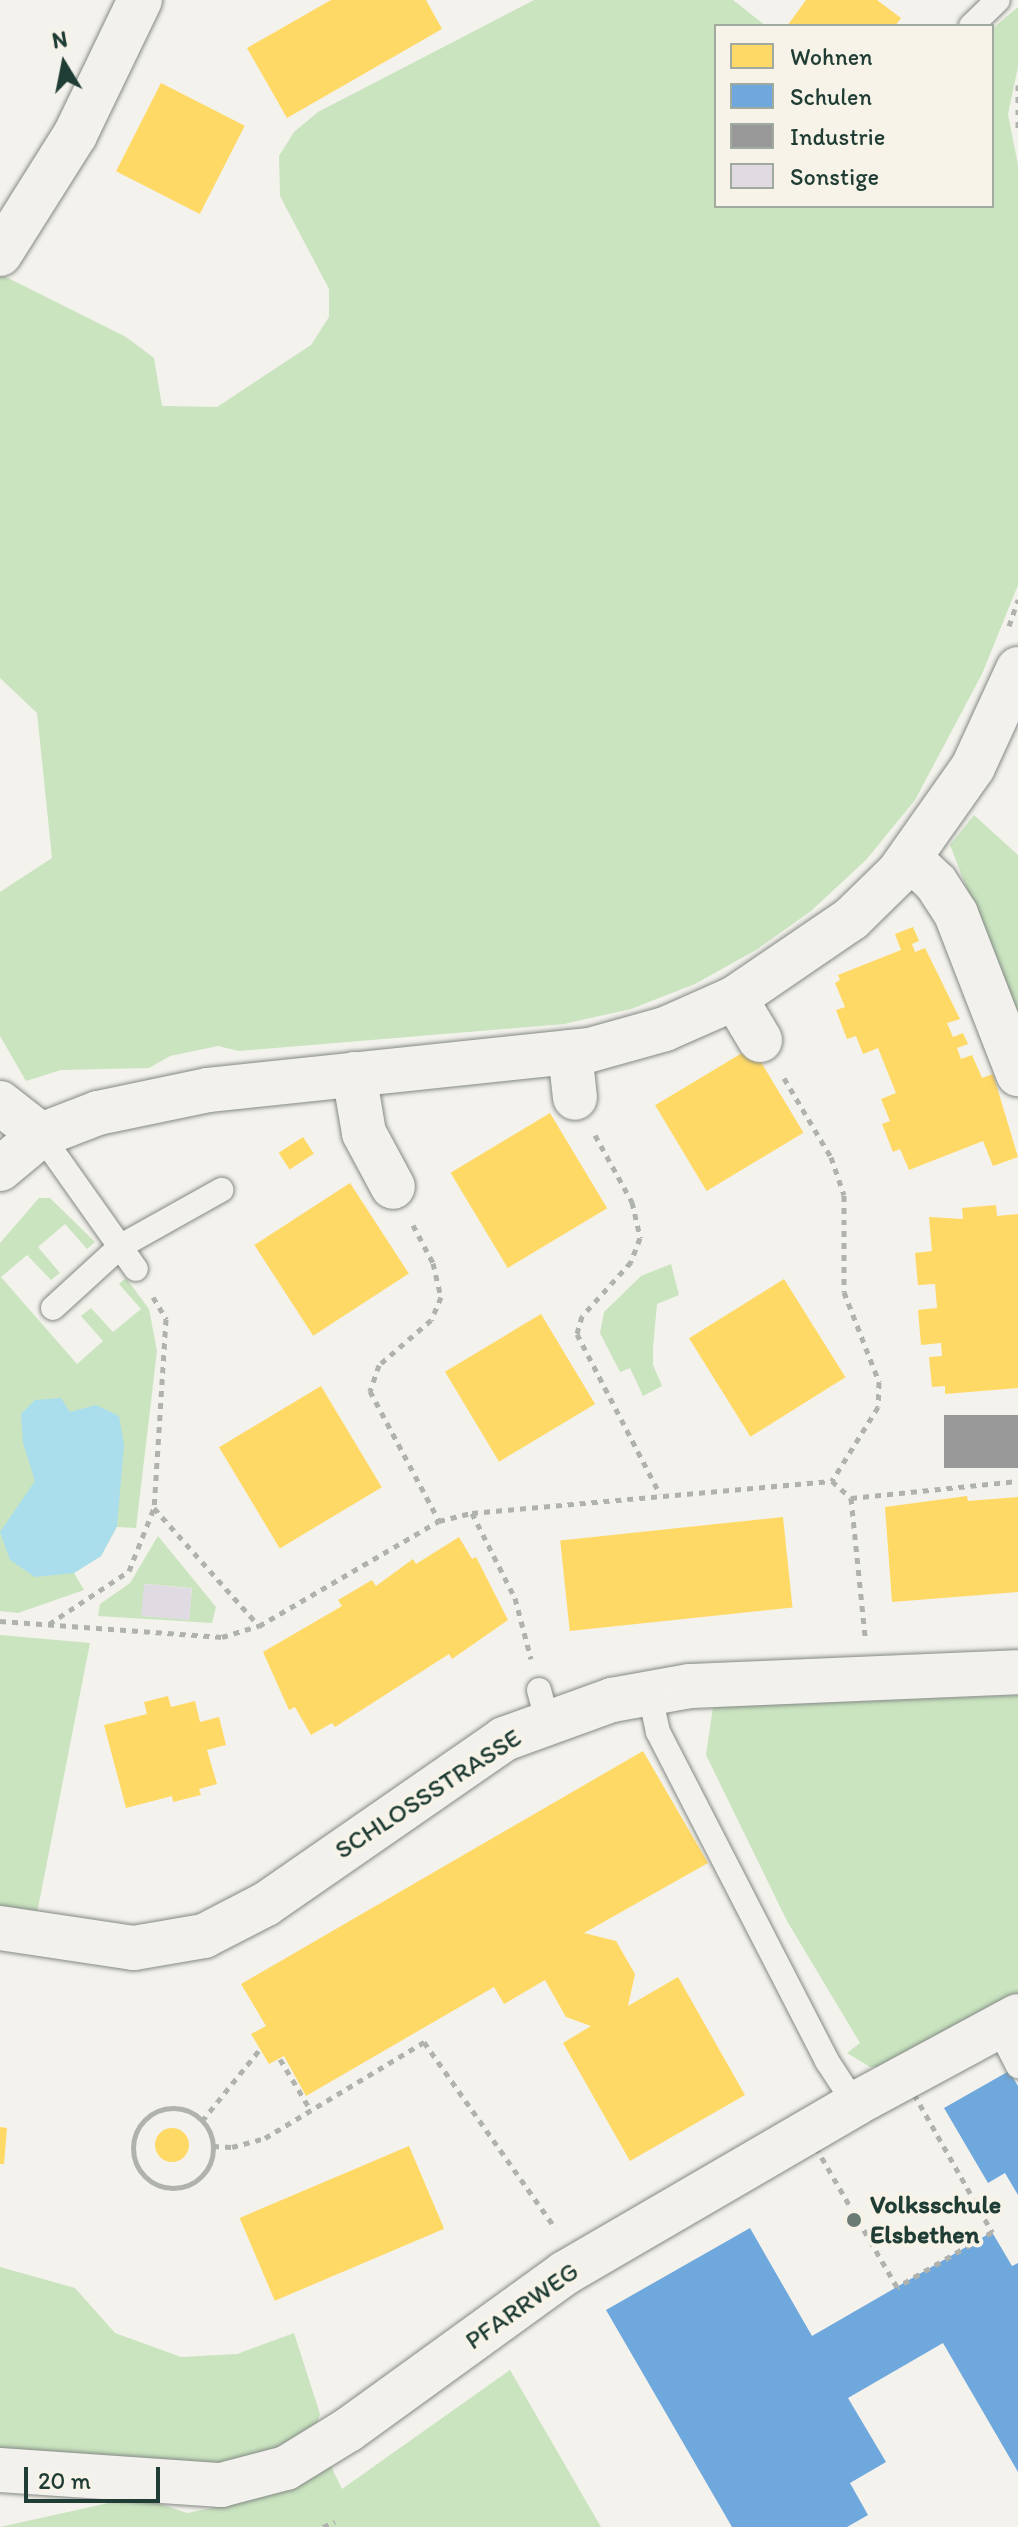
<!DOCTYPE html>
<html>
<head>
<meta charset="utf-8">
<style>
	body { margin:0 }
	#map { position:relative; width:1018px; height:2527px; overflow:hidden; background:#f4f2ec; font-family:Itim,sans-serif }
	div>[style] { position:absolute }
	[style*='--x'] { left:calc(var(--x)*1px); top:calc(var(--y)*1px); width:calc(var(--w)*1px); rotate:calc(var(--a)*1deg) }
	.green>* { inset:0; background:#c9e4bf }
	.water>* { inset:0; background:#aadeec }
	.homes>* { inset:0; background:#ffd966; transform-origin:0 0 }
	.round { border-radius:50% }
	.schools>* { inset:0; background:#6fa8dc }
	.industry>* { inset:0; background:#999; transform-origin:0 0 }
	.building>* { inset:0; background:#e0dbe2; transform-origin:0 0 }
	.path>* { height:5px; margin-top:-2.5px; transform-origin:0; background:repeating-linear-gradient(90deg,#b0b2ae 0 6px,transparent 0 12px) }
	.path>.ring { margin:-2.5px; padding:0; box-sizing:content-box; background:none; border:5px solid #b0b2ae; border-radius:50% }
	.roads { filter:drop-shadow(0 0 2px #848985) drop-shadow(0 0 2px #848985) }
	.service>* { height:24px; margin:-12px; padding:0 12px; transform-origin:12px; border-radius:12px; background:#f2f1ed }
	.minor>* { height:44px; margin:-22px; padding:0 22px; transform-origin:22px; border-radius:22px; background:#f2f1ed }
	.dots>* { width:22px; height:22px; translate:-50% -50%; box-sizing:border-box; border:4px solid #f7f3e8; border-radius:50% }
	span { translate:-50% -50%; white-space:nowrap; text-align:center; line-height:1.15; -webkit-text-stroke:8px #f7f3e8; paint-order:stroke }
	.street-label { font-size:26px; color:#1f3d34 }
	.poi-label { font-size:26px; color:#1f3d34; font-weight:700 }
	.left { translate:0 -50%; text-align:left }
	.legend { position:absolute; left:714px; top:24px; width:280px; height:184px; box-sizing:border-box; background:#f7f3e8; border:2px solid #a1aaa0; margin:0; padding:10px 14px; list-style:none; font-size:24px; color:#1f3d34 }
	.legend li { display:flex; align-items:center; gap:16px; height:40px }
	.legend b { width:40px; border:2px solid #a1aaa0 }
	.north { position:absolute; left:24px; top:24px; width:80px; height:80px; -webkit-text-stroke:6px #f7f3e8; paint-order:stroke; rotate:350deg; font-size:22px; font-weight:700; line-height:32px; text-align:center; color:#1f3d34 }
	.north::after { content:''; display:block; margin:auto; width:28px; height:36px; background:#1f3d34; clip-path:polygon(50% 0,100% 100%,50% 72%,0 100%) }
	.scale { position:absolute; left:24px; top:2467px; width:136px; height:36px; box-sizing:border-box; border:4px solid #1f3d34; border-top:0; padding-left:10px; font-size:24px; line-height:28px; white-space:nowrap; color:#1f3d34; -webkit-text-stroke:6px #f7f3e8; paint-order:stroke }
</style>
</head>
<body>
<div id="map">
	<div class="green">
		<i style="clip-path:polygon(534px 0,733px 0,766px 26px,716px 26px,716px 206px,992px 206px,992px 29px,1018px 7px,1018px 67px,1008px 114px,1018px 165px,1018px 585px,982px 674px,915px 800px,866px 860px,811px 911px,756px 950px,695px 984px,631px 1009px,564px 1024px,239px 1051px,218px 1046px,170px 1056px,149px 1068px,61px 1070px,26px 1081px,0 1036px,0 892px,52px 858px,37px 713px,0 678px,0 274px,126px 337px,154px 358px,162px 406px,217px 407px,311px 345px,329px 317px,329px 289px,280px 196px,279px 156px,294px 132px,318px 112px)"></i>
		<i style="clip-path:polygon(974px 815px,1018px 855px,1018px 1022px,950px 845px)"></i>
		<i style="clip-path:polygon(39px 1198px,50px 1198px,95px 1242px,87px 1249px,65px 1224px,38px 1247px,60px 1273px,51px 1280px,27px 1255px,1px 1277px,77px 1364px,103px 1341px,81px 1316px,91px 1308px,113px 1332px,141px 1309px,119px 1284px,126px 1278px,149px 1309px,157px 1351px,136px 1528px,117px 1527px,101px 1556px,74px 1573px,84px 1590px,18px 1613px,0 1611px,0 1243px)"></i>
		<i style="clip-path:polygon(671px 1264px,679px 1295px,657px 1304px,653px 1348px,653px 1365px,662px 1386px,643px 1396px,630px 1368px,620px 1372px,600px 1333px,604px 1312px,641px 1276px)"></i>
		<i style="clip-path:polygon(evenodd,158px 1536px,216px 1607px,212px 1623px,98px 1616px,100px 1604px,130px 1583px,158px 1536px,145px 1584px,192px 1588px,189px 1619px,143px 1616px,145px 1584px)"></i>
		<i style="clip-path:polygon(0 1635px,90px 1643px,37px 1913px,0 1905px)"></i>
		<i style="clip-path:polygon(1018px 1695px,1018px 1995px,885px 2067px,870px 2067px,847px 2053px,860px 2043px,787px 1921px,706px 1755px,713px 1707px)"></i>
		<i style="clip-path:polygon(0 2267px,75px 2288px,115px 2333px,181px 2357px,237px 2354px,294px 2333px,320px 2414px,313px 2434px,276px 2457px,197px 2470px,0 2458px)"></i>
		<i style="clip-path:polygon(510px 2370px,601px 2527px,0 2527px,122px 2500px,151px 2501px,187px 2513px,237px 2503px,330px 2464px,342px 2489px)"></i>
	</div>
	<div class="water">
		<i style="clip-path:polygon(61px 1398px,70px 1412px,96px 1405px,119px 1416px,124px 1445px,117px 1526px,101px 1556px,74px 1573px,35px 1577px,10px 1560px,0 1532px,35px 1481px,23px 1443px,21px 1414px,35px 1400px)"></i>
	</div>
	<div class="homes">
		<i style="clip-path:polygon(331px 0,426px 0,442px 29px,287px 118px,247px 48px)"></i>
		<i style="clip-path:polygon(806px 0,877px 0,901px 18px,895px 26px,787px 26px)"></i>
		<i style="left:161px;top:83px;width:94px;height:99px;rotate:27deg"></i>
		<i style="clip-path:polygon(913px 927px,919px 941px,912px 944px,915px 952px,925px 948px,960px 1019px,947px 1023px,953px 1037px,963px 1033px,968px 1044px,957px 1048px,961px 1059px,972px 1055px,982px 1078px,993px 1074px,1018px 1157px,993px 1166px,983px 1141px,909px 1170px,900px 1149px,893px 1152px,882px 1124px,890px 1121px,881px 1099px,896px 1093px,878px 1048px,863px 1054px,856px 1036px,847px 1039px,836px 1010px,845px 1007px,835px 983px,840px 980px,838px 975px,901px 950px,895px 934px)"></i>
		<i style="left:752px;top:1047px;width:100px;height:113px;rotate:59deg"></i>
		<i style="left:550px;top:1113px;width:111px;height:116px;rotate:59deg"></i>
		<i style="left:303px;top:1137px;width:20px;height:29px;rotate:57deg"></i>
		<i style="left:350px;top:1183px;width:108px;height:114px;rotate:57deg"></i>
		<i style="clip-path:polygon(996px 1205px,997px 1216px,1018px 1214px,1018px 1388px,945px 1394px,945px 1386px,932px 1387px,929px 1357px,942px 1356px,941px 1343px,921px 1345px,918px 1310px,937px 1308px,935px 1284px,918px 1285px,915px 1253px,932px 1251px,929px 1217px,963px 1219px,962px 1208px)"></i>
		<i style="left:784px;top:1279px;width:116px;height:112px;rotate:58deg"></i>
		<i style="left:541px;top:1314px;width:105px;height:112px;rotate:59deg"></i>
		<i style="left:321px;top:1386px;width:118px;height:119px;rotate:59deg"></i>
		<i style="clip-path:polygon(967px 1496px,968px 1501px,1018px 1497px,1018px 1592px,892px 1602px,885px 1507px)"></i>
		<i style="left:783px;top:1517px;width:91px;height:224px;rotate:84deg"></i>
		<i style="clip-path:polygon(459px 1537px,472px 1559px,476px 1557px,508px 1620px,452px 1659px,449px 1654px,335px 1727px,332px 1723px,311px 1735px,295px 1707px,289px 1710px,263px 1652px,342px 1606px,338px 1600px,372px 1580px,376px 1586px,413px 1559px,416px 1564px)"></i>
		<i style="clip-path:polygon(168px 1696px,171px 1707px,195px 1701px,200px 1722px,219px 1717px,226px 1745px,207px 1750px,217px 1784px,199px 1789px,201px 1795px,173px 1802px,172px 1796px,126px 1808px,104px 1725px,147px 1714px,144px 1702px)"></i>
		<i style="clip-path:polygon(643px 1751px,708px 1863px,584px 1933px,616px 1941px,635px 1974px,628px 2006px,678px 1977px,745px 2095px,630px 2161px,563px 2043px,591px 2026px,566px 2017px,545px 1980px,504px 2004px,494px 1987px,306px 2096px,284px 2056px,269px 2064px,251px 2034px,266px 2026px,241px 1984px)"></i>
		<i style="clip-path:polygon(0 2127px,7px 2128px,4px 2164px,0 2164px)"></i>
		<i class="round" style="left:155px;top:2128px;width:34px;height:34px"></i>
		<i style="left:409px;top:2146px;width:90px;height:184px;rotate:67deg"></i>
	</div>
	<div class="schools">
		<i style="clip-path:polygon(1009px 2071px,1018px 2086px,1018px 2195px,1005px 2173px,988px 2183px,944px 2108px)"></i>
		<i style="clip-path:polygon(750px 2228px,812px 2336px,992px 2232px,1012px 2266px,1018px 2263px,1018px 2472px,943px 2343px,848px 2398px,886px 2462px,850px 2483px,868px 2515px,847px 2527px,732px 2527px,606px 2310px)"></i>
	</div>
	<div class="industry">
		<i style="left:1018px;top:1415px;width:53px;height:74px;rotate:90deg"></i>
	</div>
	<div class="building">
		<i style="left:144px;top:1584px;width:48px;height:32px;rotate:5deg"></i>
	</div>
	<div class="path">
		<i style="--x:1018;--y:85;--w:45;--a:90"></i>
		<i style="--x:1009;--y:626;--w:28;--a:-71"></i>
		<i style="--x:784;--y:1078;--w:92;--a:59.3"></i>
		<i style="--x:831;--y:1157;--w:40;--a:71.1"></i>
		<i style="--x:844;--y:1195;--w:97;--a:90"></i>
		<i style="--x:844;--y:1292;--w:97;--a:68.7"></i>
		<i style="--x:879;--y:1382;--w:25;--a:92"></i>
		<i style="--x:878;--y:1407;--w:87;--a:121.9"></i>
		<i style="--x:595;--y:1135;--w:77;--a:61.1"></i>
		<i style="--x:632;--y:1202;--w:37;--a:77"></i>
		<i style="--x:640;--y:1238;--w:26;--a:111"></i>
		<i style="--x:631;--y:1262;--w:73;--a:132.2"></i>
		<i style="--x:582;--y:1316;--w:19;--a:106"></i>
		<i style="--x:577;--y:1334;--w:180;--a:62.6"></i>
		<i style="--x:413;--y:1225;--w:43;--a:62.2"></i>
		<i style="--x:433;--y:1263;--w:35;--a:77"></i>
		<i style="--x:441;--y:1297;--w:25;--a:113"></i>
		<i style="--x:431;--y:1320;--w:69;--a:139.1"></i>
		<i style="--x:379;--y:1365;--w:28;--a:109"></i>
		<i style="--x:370;--y:1391;--w:147;--a:62"></i>
		<i style="--x:153;--y:1297;--w:26;--a:59"></i>
		<i style="--x:166;--y:1319;--w:189;--a:93.6"></i>
		<i style="--x:154;--y:1508;--w:158;--a:48.3"></i>
		<i style="--x:851;--y:1498;--w:139;--a:84.2"></i>
		<i style="--x:472;--y:1513;--w:95;--a:63.2"></i>
		<i style="--x:515;--y:1598;--w:63;--a:75.3"></i>
		<i style="--x:0;--y:1621;--w:223;--a:4.1"></i>
		<i style="--x:222;--y:1637;--w:39;--a:-17"></i>
		<i style="--x:259;--y:1626;--w:208;--a:-30.3"></i>
		<i style="--x:439;--y:1521;--w:34;--a:-14"></i>
		<i style="--x:472;--y:1513;--w:361;--a:-5.1"></i>
		<i style="--x:832;--y:1481;--w:25;--a:42"></i>
		<i style="--x:851;--y:1498;--w:168;--a:-5.8"></i>
		<i style="--x:49;--y:1624;--w:96;--a:-33.5"></i>
		<i style="--x:129;--y:1571;--w:68;--a:-68.4"></i>
		<i style="--x:280;--y:2059;--w:58;--a:59"></i>
		<i style="--x:914;--y:2094;--w:159;--a:60.5"></i>
		<i style="--x:992;--y:2232;--w:110;--a:149.9"></i>
		<i style="--x:897;--y:2287;--w:161;--a:-120.2"></i>
		<i style="--x:816;--y:2148;--w:112;--a:-28.9"></i>
		<i class="ring" style="left:133px;top:2108px;width:75px;height:75px"></i>
		<i style="--x:202;--y:2121;--w:92;--a:-51.1"></i>
		<i style="--x:213;--y:2146;--w:19;--a:3"></i>
		<i style="--x:232;--y:2147;--w:34;--a:-15"></i>
		<i style="--x:265;--y:2138;--w:186;--a:-31.1"></i>
		<i style="--x:424;--y:2042;--w:228;--a:54.8"></i>
		<i style="--x:323;--y:2527;--w:13;--a:-23"></i>
	</div>
	<div class="roads">
		<div class="service">
			<i style="--x:971;--y:26;--w:37;--a:-44"></i>
			<i style="--x:41;--y:1135;--w:164;--a:54.7"></i>
			<i style="--x:53;--y:1308;--w:92;--a:-42.4"></i>
			<i style="--x:121;--y:1246;--w:115;--a:-29.2"></i>
			<i style="--x:539;--y:1690;--w:31;--a:75"></i>
			<i style="--x:649;--y:1691;--w:42;--a:77.6"></i>
			<i style="--x:658;--y:1732;--w:370;--a:62.8"></i>
			<i style="--x:827;--y:2061;--w:51;--a:56.9"></i>
			<i style="--x:998;--y:2027;--w:44;--a:62.9"></i>
		</div>
		<div class="minor">
			<i style="--x:0;--y:254;--w:141;--a:-57.8"></i>
			<i style="--x:75;--y:135;--w:150;--a:-64.3"></i>
			<i style="--x:910;--y:858;--w:36;--a:44"></i>
			<i style="--x:936;--y:883;--w:37;--a:57"></i>
			<i style="--x:956;--y:914;--w:172;--a:68.8"></i>
			<i style="--x:735;--y:998;--w:49;--a:59.2"></i>
			<i style="--x:570;--y:1052;--w:46;--a:83.8"></i>
			<i style="--x:354;--y:1074;--w:60;--a:80.4"></i>
			<i style="--x:364;--y:1133;--w:61;--a:61.8"></i>
			<i style="--x:0;--y:1103;--w:52;--a:38"></i>
			<i style="--x:0;--y:1169;--w:53;--a:-39.7"></i>
			<i style="--x:41;--y:1135;--w:61;--a:-21.1"></i>
			<i style="--x:98;--y:1113;--w:112;--a:-11.8"></i>
			<i style="--x:208;--y:1090;--w:384;--a:-6"></i>
			<i style="--x:590;--y:1050;--w:78;--a:-15.6"></i>
			<i style="--x:665;--y:1029;--w:77;--a:-23.9"></i>
			<i style="--x:735;--y:998;--w:140;--a:-34.3"></i>
			<i style="--x:851;--y:919;--w:67;--a:-44.4"></i>
			<i style="--x:899;--y:872;--w:128;--a:-54.8"></i>
			<i style="--x:973;--y:767;--w:108;--a:-65.3"></i>
			<i style="--x:0;--y:1928;--w:135;--a:8.5"></i>
			<i style="--x:134;--y:1948;--w:71;--a:-9.7"></i>
			<i style="--x:204;--y:1936;--w:70;--a:-27.3"></i>
			<i style="--x:266;--y:1904;--w:290;--a:-34.7"></i>
			<i style="--x:504;--y:1739;--w:115;--a:-19.9"></i>
			<i style="--x:612;--y:1700;--w:79;--a:-10.2"></i>
			<i style="--x:690;--y:1686;--w:328;--a:-2.4"></i>
			<i style="--x:0;--y:2470;--w:222;--a:3.9"></i>
			<i style="--x:221;--y:2485;--w:67;--a:-14.7"></i>
			<i style="--x:286;--y:2468;--w:73;--a:-31.5"></i>
			<i style="--x:348;--y:2430;--w:268;--a:-35.9"></i>
			<i style="--x:565;--y:2273;--w:336;--a:-30.2"></i>
			<i style="--x:855;--y:2104;--w:185;--a:-28.4"></i>
		</div>
	</div>
	<div class="dots">
		<i style="left:854px;top:2220px;background:#6a7c74"></i>
	</div>
	<div class="street-label">
		<span style="left:428px;top:1794px;rotate:-33deg">SCHLOSSSTRASSE</span>
		<span style="left:522px;top:2306px;rotate:-35deg">PFARRWEG</span>
	</div>
	<div class="poi-label">
		<span class="left" style="left:870px;top:2220px">Volksschule<br>Elsbethen</span>
	</div>
	<ul class="legend">
	<li><b style="height:22px;background:#ffd966"></b>Wohnen</li>
	<li><b style="height:22px;background:#6fa8dc"></b>Schulen</li>
	<li><b style="height:22px;background:#999"></b>Industrie</li>
	<li><b style="height:22px;background:#e0dbe2"></b>Sonstige</li>
	</ul>
	<div class="north">N</div>
	<div class="scale">20 m</div>
</div>
</body>
</html>
